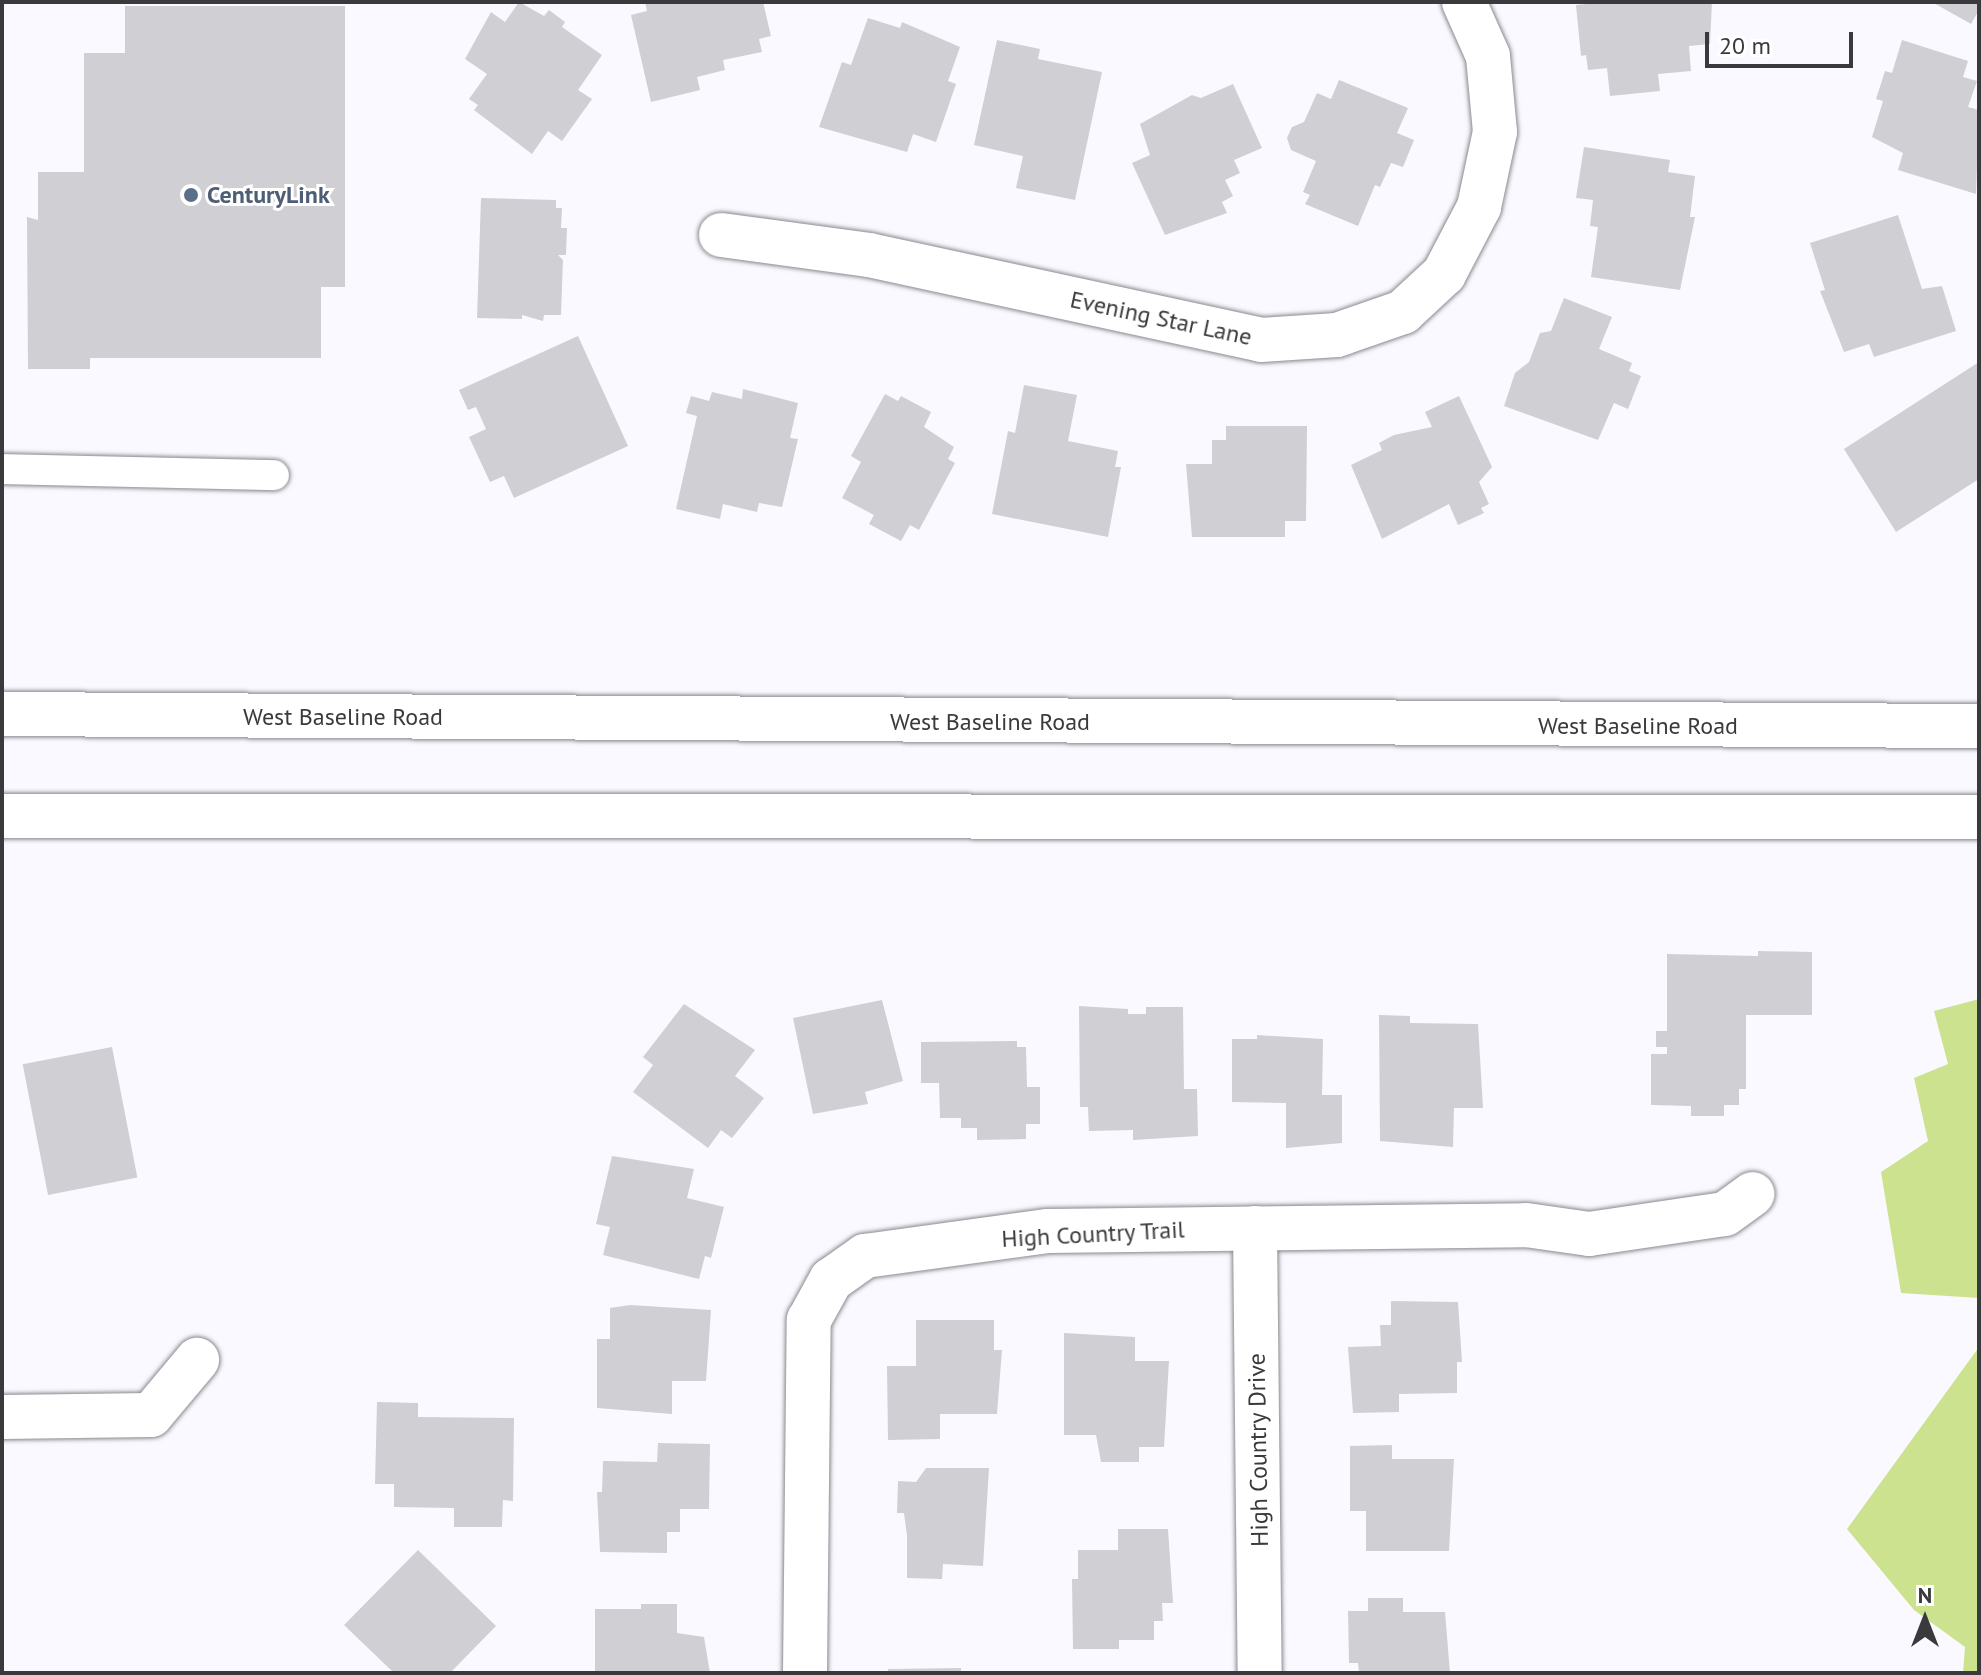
<!DOCTYPE html>
<html>
<head>
<meta charset="utf-8">
<style>
	body { margin:0 }
	#map { position:relative; width:1981px; height:1675px; overflow:hidden; background:#faf9ff; font-family:"PT Sans",sans-serif }
	div>[style] { position:absolute }
	[style*='--x'] { left:calc(var(--x)*1px); top:calc(var(--y)*1px); width:calc(var(--w)*1px); rotate:calc(var(--a)*1deg) }
	.green>* { inset:0; background:#cde28e }
	.building>* { inset:0; background:#cfcfd4; transform-origin:0 0 }
	.roads { filter:drop-shadow(0 0 2px #8a898f) drop-shadow(0 0 2px #8a898f) }
	.lane>* { height:30px; margin:-15px; padding:0 15px; transform-origin:15px; border-radius:15px; background:#fff }
	.street>* { height:44px; margin:-22px; padding:0 22px; transform-origin:22px; border-radius:22px; background:#fff }
	.secondary>* { height:44px; margin:-22px; padding:0 22px; transform-origin:22px; border-radius:22px; background:#fff }
	.dots>* { width:22px; height:22px; translate:-50% -50%; box-sizing:border-box; border:4px solid #fff; border-radius:50% }
	span { translate:-50% -50%; white-space:nowrap; text-align:center; line-height:1.15; -webkit-text-stroke:6px #fff; paint-order:stroke }
	.service-label { font-size:24px; color:#4e5e75; font-weight:700 }
	.left { translate:0 -50%; text-align:left }
	.street-label { font-size:24px; color:#3a3a3c }
	.frame { position:absolute; inset:0; border:4px solid #3a3a3c; pointer-events:none }
	.north { position:absolute; left:1885px; top:1579px; width:80px; height:80px; -webkit-text-stroke:6px #fff; paint-order:stroke; rotate:0deg; font-size:22px; font-weight:700; line-height:32px; text-align:center; color:#3a3a3c }
	.north::after { content:''; display:block; margin:auto; width:28px; height:36px; background:#3a3a3c; clip-path:polygon(50% 0,100% 100%,50% 72%,0 100%) }
	.scale { position:absolute; left:1705px; top:32px; width:148px; height:36px; box-sizing:border-box; border:4px solid #3a3a3c; border-top:0; padding-left:10px; font-size:24px; line-height:28px; white-space:nowrap; color:#3a3a3c; -webkit-text-stroke:6px #fff; paint-order:stroke }
</style>
</head>
<body>
<div id="map">
	<div class="green">
		<i style="clip-path:polygon(1979px 999px,1979px 1298px,1901px 1293px,1881px 1172px,1928px 1141px,1914px 1078px,1948px 1064px,1934px 1011px)"></i>
		<i style="clip-path:polygon(1979px 1347px,1979px 1673px,1963px 1673px,1965px 1647px,1914px 1610px,1847px 1529px)"></i>
	</div>
	<div class="building">
		<i style="clip-path:polygon(519px 2px,544px 16px,549px 10px,565px 22px,562px 27px,602px 55px,578px 90px,592px 99px,562px 141px,548px 131px,532px 154px,474px 110px,478px 105px,469px 99px,487px 74px,465px 59px,491px 12px,505px 22px)"></i>
		<i style="clip-path:polygon(645px 2px,763px 2px,771px 36px,759px 39px,762px 52px,723px 60px,725px 70px,697px 77px,700px 90px,651px 102px,631px 15px,647px 11px)"></i>
		<i style="clip-path:polygon(1609px 2px,1712px 2px,1710px 44px,1689px 46px,1691px 71px,1658px 74px,1660px 91px,1610px 96px,1607px 68px,1588px 70px,1586px 55px,1581px 56px,1576px 5px)"></i>
		<i style="clip-path:polygon(1932px 2px,1979px 2px,1979px 10px,1971px 24px)"></i>
		<i style="clip-path:polygon(125px 6px,345px 6px,345px 287px,321px 287px,321px 358px,90px 358px,90px 369px,28px 369px,27px 217px,38px 220px,38px 172px,84px 172px,84px 53px,125px 53px)"></i>
		<i style="clip-path:polygon(868px 18px,900px 28px,902px 22px,960px 47px,948px 81px,956px 84px,936px 142px,913px 134px,907px 152px,819px 127px,842px 62px,851px 65px)"></i>
		<i style="clip-path:polygon(997px 40px,1040px 49px,1038px 59px,1102px 72px,1075px 200px,1016px 188px,1023px 156px,974px 145px)"></i>
		<i style="clip-path:polygon(1902px 40px,1968px 61px,1963px 77px,1977px 81px,1968px 107px,1979px 110px,1976px 194px,1898px 170px,1903px 153px,1872px 137px,1883px 101px,1876px 99px,1885px 71px,1892px 73px)"></i>
		<i style="clip-path:polygon(1339px 80px,1408px 108px,1397px 133px,1414px 140px,1403px 167px,1391px 163px,1380px 187px,1375px 185px,1358px 226px,1305px 204px,1310px 195px,1303px 192px,1316px 161px,1291px 150px,1287px 138px,1292px 127px,1304px 122px,1317px 93px,1331px 99px)"></i>
		<i style="clip-path:polygon(1233px 84px,1262px 148px,1234px 160px,1240px 173px,1225px 180px,1233px 196px,1222px 202px,1227px 213px,1165px 235px,1132px 163px,1150px 155px,1140px 124px,1192px 95px,1201px 98px)"></i>
		<i style="clip-path:polygon(1584px 147px,1670px 160px,1668px 172px,1695px 176px,1690px 217px,1695px 217px,1680px 290px,1591px 277px,1598px 227px,1590px 226px,1593px 200px,1576px 198px)"></i>
		<i style="clip-path:polygon(481px 198px,556px 200px,556px 208px,562px 208px,561px 228px,567px 228px,566px 255px,558px 255px,563px 260px,561px 315px,544px 315px,543px 321px,522px 315px,522px 319px,477px 318px)"></i>
		<i style="clip-path:polygon(1898px 215px,1922px 289px,1942px 286px,1956px 331px,1874px 357px,1869px 344px,1844px 352px,1820px 291px,1825px 290px,1810px 243px)"></i>
		<i style="clip-path:polygon(1564px 298px,1612px 317px,1599px 349px,1632px 363px,1629px 371px,1641px 376px,1628px 409px,1614px 403px,1598px 440px,1504px 406px,1515px 373px,1529px 362px,1540px 333px,1551px 331px)"></i>
		<i style="clip-path:polygon(578px 336px,628px 446px,514px 498px,504px 476px,490px 482px,469px 437px,486px 429px,476px 407px,468px 410px,459px 390px)"></i>
		<i style="clip-path:polygon(1979px 362px,1979px 479px,1896px 532px,1844px 449px)"></i>
		<i style="clip-path:polygon(1024px 385px,1077px 395px,1068px 441px,1118px 451px,1115px 467px,1121px 467px,1108px 537px,992px 514px,1008px 431px,1015px 433px)"></i>
		<i style="clip-path:polygon(743px 389px,798px 403px,790px 438px,798px 439px,782px 507px,759px 503px,757px 512px,723px 504px,720px 519px,676px 509px,697px 416px,686px 413px,691px 396px,709px 401px,712px 392px,742px 399px)"></i>
		<i style="clip-path:polygon(885px 394px,898px 401px,901px 396px,931px 412px,924px 427px,954px 447px,948px 459px,955px 463px,919px 530px,910px 525px,901px 541px,869px 524px,874px 515px,842px 498px,861px 462px,851px 456px)"></i>
		<i style="clip-path:polygon(1459px 396px,1492px 467px,1479px 482px,1489px 504px,1481px 508px,1484px 513px,1458px 525px,1449px 504px,1382px 539px,1351px 465px,1382px 450px,1379px 443px,1394px 435px,1432px 427px,1425px 412px)"></i>
		<i style="clip-path:polygon(1226px 426px,1307px 426px,1306px 521px,1285px 521px,1285px 537px,1192px 537px,1186px 464px,1212px 464px,1212px 440px,1226px 440px)"></i>
		<i style="clip-path:polygon(1758px 951px,1812px 952px,1812px 1015px,1746px 1015px,1746px 1089px,1739px 1089px,1739px 1105px,1724px 1105px,1724px 1116px,1691px 1116px,1691px 1106px,1651px 1105px,1651px 1054px,1667px 1054px,1667px 1047px,1656px 1047px,1656px 1031px,1667px 1031px,1667px 954px,1758px 956px)"></i>
		<i style="clip-path:polygon(882px 1000px,903px 1081px,865px 1092px,868px 1104px,813px 1114px,793px 1018px)"></i>
		<i style="clip-path:polygon(684px 1004px,755px 1050px,735px 1076px,764px 1098px,732px 1138px,721px 1130px,708px 1148px,633px 1092px,653px 1065px,643px 1057px)"></i>
		<i style="clip-path:polygon(1079px 1006px,1128px 1009px,1128px 1014px,1146px 1014px,1146px 1007px,1183px 1007px,1184px 1089px,1197px 1089px,1198px 1136px,1133px 1140px,1133px 1130px,1089px 1131px,1088px 1107px,1080px 1107px)"></i>
		<i style="clip-path:polygon(1379px 1015px,1410px 1016px,1410px 1023px,1478px 1024px,1483px 1108px,1454px 1108px,1453px 1147px,1380px 1141px)"></i>
		<i style="clip-path:polygon(1257px 1035px,1323px 1039px,1322px 1095px,1342px 1095px,1342px 1143px,1286px 1148px,1286px 1103px,1232px 1102px,1232px 1039px,1257px 1039px)"></i>
		<i style="clip-path:polygon(1017px 1041px,1017px 1047px,1026px 1047px,1027px 1087px,1040px 1087px,1040px 1124px,1026px 1124px,1026px 1139px,977px 1140px,977px 1128px,961px 1128px,961px 1118px,940px 1118px,939px 1083px,921px 1083px,921px 1042px)"></i>
		<i style="left:112px;top:1047px;width:133px;height:91px;rotate:79deg"></i>
		<i style="clip-path:polygon(612px 1156px,694px 1169px,687px 1198px,724px 1207px,711px 1258px,705px 1256px,699px 1279px,603px 1255px,610px 1227px,596px 1224px)"></i>
		<i style="clip-path:polygon(1391px 1301px,1458px 1302px,1462px 1362px,1457px 1362px,1457px 1393px,1399px 1394px,1399px 1412px,1353px 1413px,1348px 1347px,1381px 1346px,1380px 1325px,1391px 1325px)"></i>
		<i style="clip-path:polygon(630px 1305px,711px 1310px,706px 1381px,672px 1381px,672px 1414px,597px 1408px,597px 1339px,610px 1339px,610px 1308px)"></i>
		<i style="clip-path:polygon(916px 1320px,994px 1320px,994px 1350px,1002px 1350px,997px 1414px,940px 1414px,940px 1439px,888px 1440px,887px 1366px,916px 1366px)"></i>
		<i style="clip-path:polygon(1064px 1333px,1135px 1337px,1135px 1361px,1169px 1361px,1164px 1447px,1139px 1447px,1139px 1462px,1101px 1462px,1096px 1435px,1064px 1435px)"></i>
		<i style="clip-path:polygon(377px 1402px,418px 1403px,418px 1417px,514px 1418px,513px 1501px,503px 1500px,502px 1527px,454px 1527px,454px 1508px,394px 1507px,394px 1484px,375px 1484px)"></i>
		<i style="clip-path:polygon(658px 1443px,710px 1444px,709px 1509px,680px 1509px,680px 1532px,667px 1532px,667px 1553px,600px 1552px,597px 1492px,602px 1492px,603px 1461px,657px 1462px)"></i>
		<i style="clip-path:polygon(1392px 1445px,1392px 1459px,1454px 1459px,1449px 1551px,1366px 1551px,1366px 1511px,1350px 1511px,1350px 1446px)"></i>
		<i style="clip-path:polygon(926px 1468px,989px 1468px,983px 1566px,943px 1564px,942px 1579px,907px 1578px,907px 1536px,904px 1513px,897px 1513px,898px 1481px,916px 1482px)"></i>
		<i style="clip-path:polygon(1118px 1529px,1168px 1529px,1173px 1603px,1162px 1603px,1163px 1621px,1154px 1621px,1154px 1640px,1119px 1640px,1119px 1649px,1073px 1649px,1072px 1579px,1078px 1579px,1078px 1550px,1118px 1550px)"></i>
		<i style="clip-path:polygon(418px 1550px,496px 1626px,450px 1673px,394px 1673px,344px 1625px)"></i>
		<i style="clip-path:polygon(1368px 1598px,1403px 1598px,1403px 1612px,1445px 1612px,1450px 1673px,1359px 1673px,1358px 1663px,1349px 1663px,1348px 1611px,1368px 1611px)"></i>
		<i style="clip-path:polygon(641px 1604px,677px 1604px,677px 1633px,704px 1637px,710px 1673px,595px 1673px,595px 1609px,641px 1609px)"></i>
		<i style="clip-path:polygon(961px 1668px,961px 1673px,888px 1673px,888px 1669px)"></i>
	</div>
	<div class="roads">
		<div class="lane">
			<i style="--x:2;--y:469;--w:272;--a:1.3"></i>
		</div>
		<div class="street">
			<i style="--x:721;--y:235;--w:149;--a:7.7"></i>
			<i style="--x:869;--y:255;--w:401;--a:12.2"></i>
			<i style="--x:1261;--y:340;--w:76;--a:-3.8"></i>
			<i style="--x:1337;--y:335;--w:70;--a:-19.2"></i>
			<i style="--x:1403;--y:312;--w:56;--a:-42.8"></i>
			<i style="--x:1444;--y:274;--w:76;--a:-62.4"></i>
			<i style="--x:1479;--y:207;--w:77;--a:-78"></i>
			<i style="--x:1495;--y:132;--w:76;--a:-95.3"></i>
			<i style="--x:1488;--y:56;--w:59;--a:-114"></i>
			<i style="--x:1255;--y:1228;--w:445;--a:89.4"></i>
			<i style="--x:2;--y:1417;--w:149;--a:-0.8"></i>
			<i style="--x:151;--y:1415;--w:72;--a:-50.1"></i>
			<i style="--x:805;--y:1673;--w:353;--a:-89.4"></i>
			<i style="--x:809;--y:1320;--w:46;--a:-61.2"></i>
			<i style="--x:831;--y:1280;--w:42;--a:-35.2"></i>
			<i style="--x:865;--y:1256;--w:185;--a:-7.8"></i>
			<i style="--x:1048;--y:1231;--w:478;--a:-0.7"></i>
			<i style="--x:1526;--y:1225;--w:64;--a:8.1"></i>
			<i style="--x:1589;--y:1234;--w:137;--a:-8.4"></i>
			<i style="--x:1725;--y:1214;--w:34;--a:-36"></i>
		</div>
		<div class="secondary">
			<i style="--x:2;--y:714;--w:1977;--a:0.35"></i>
			<i style="--x:2;--y:816;--w:1977;--a:0.03"></i>
		</div>
	</div>
	<div class="dots">
		<i style="left:191px;top:195px;background:#5c6f8a"></i>
	</div>
	<div class="service-label">
		<span class="left" style="left:207px;top:195px">CenturyLink</span>
	</div>
	<div class="street-label">
		<span style="left:1161px;top:318px;rotate:12deg">Evening Star Lane</span>
		<span style="left:343px;top:717px">West Baseline Road</span>
		<span style="left:990px;top:722px">West Baseline Road</span>
		<span style="left:1638px;top:726px">West Baseline Road</span>
		<span style="left:1093px;top:1234px;rotate:-3deg">High Country Trail</span>
		<span style="left:1258px;top:1450px;rotate:-91deg">High Country Drive</span>
	</div>
	<div class="frame"></div>
	<div class="north">N</div>
	<div class="scale">20 m</div>
</div>
</body>
</html>
